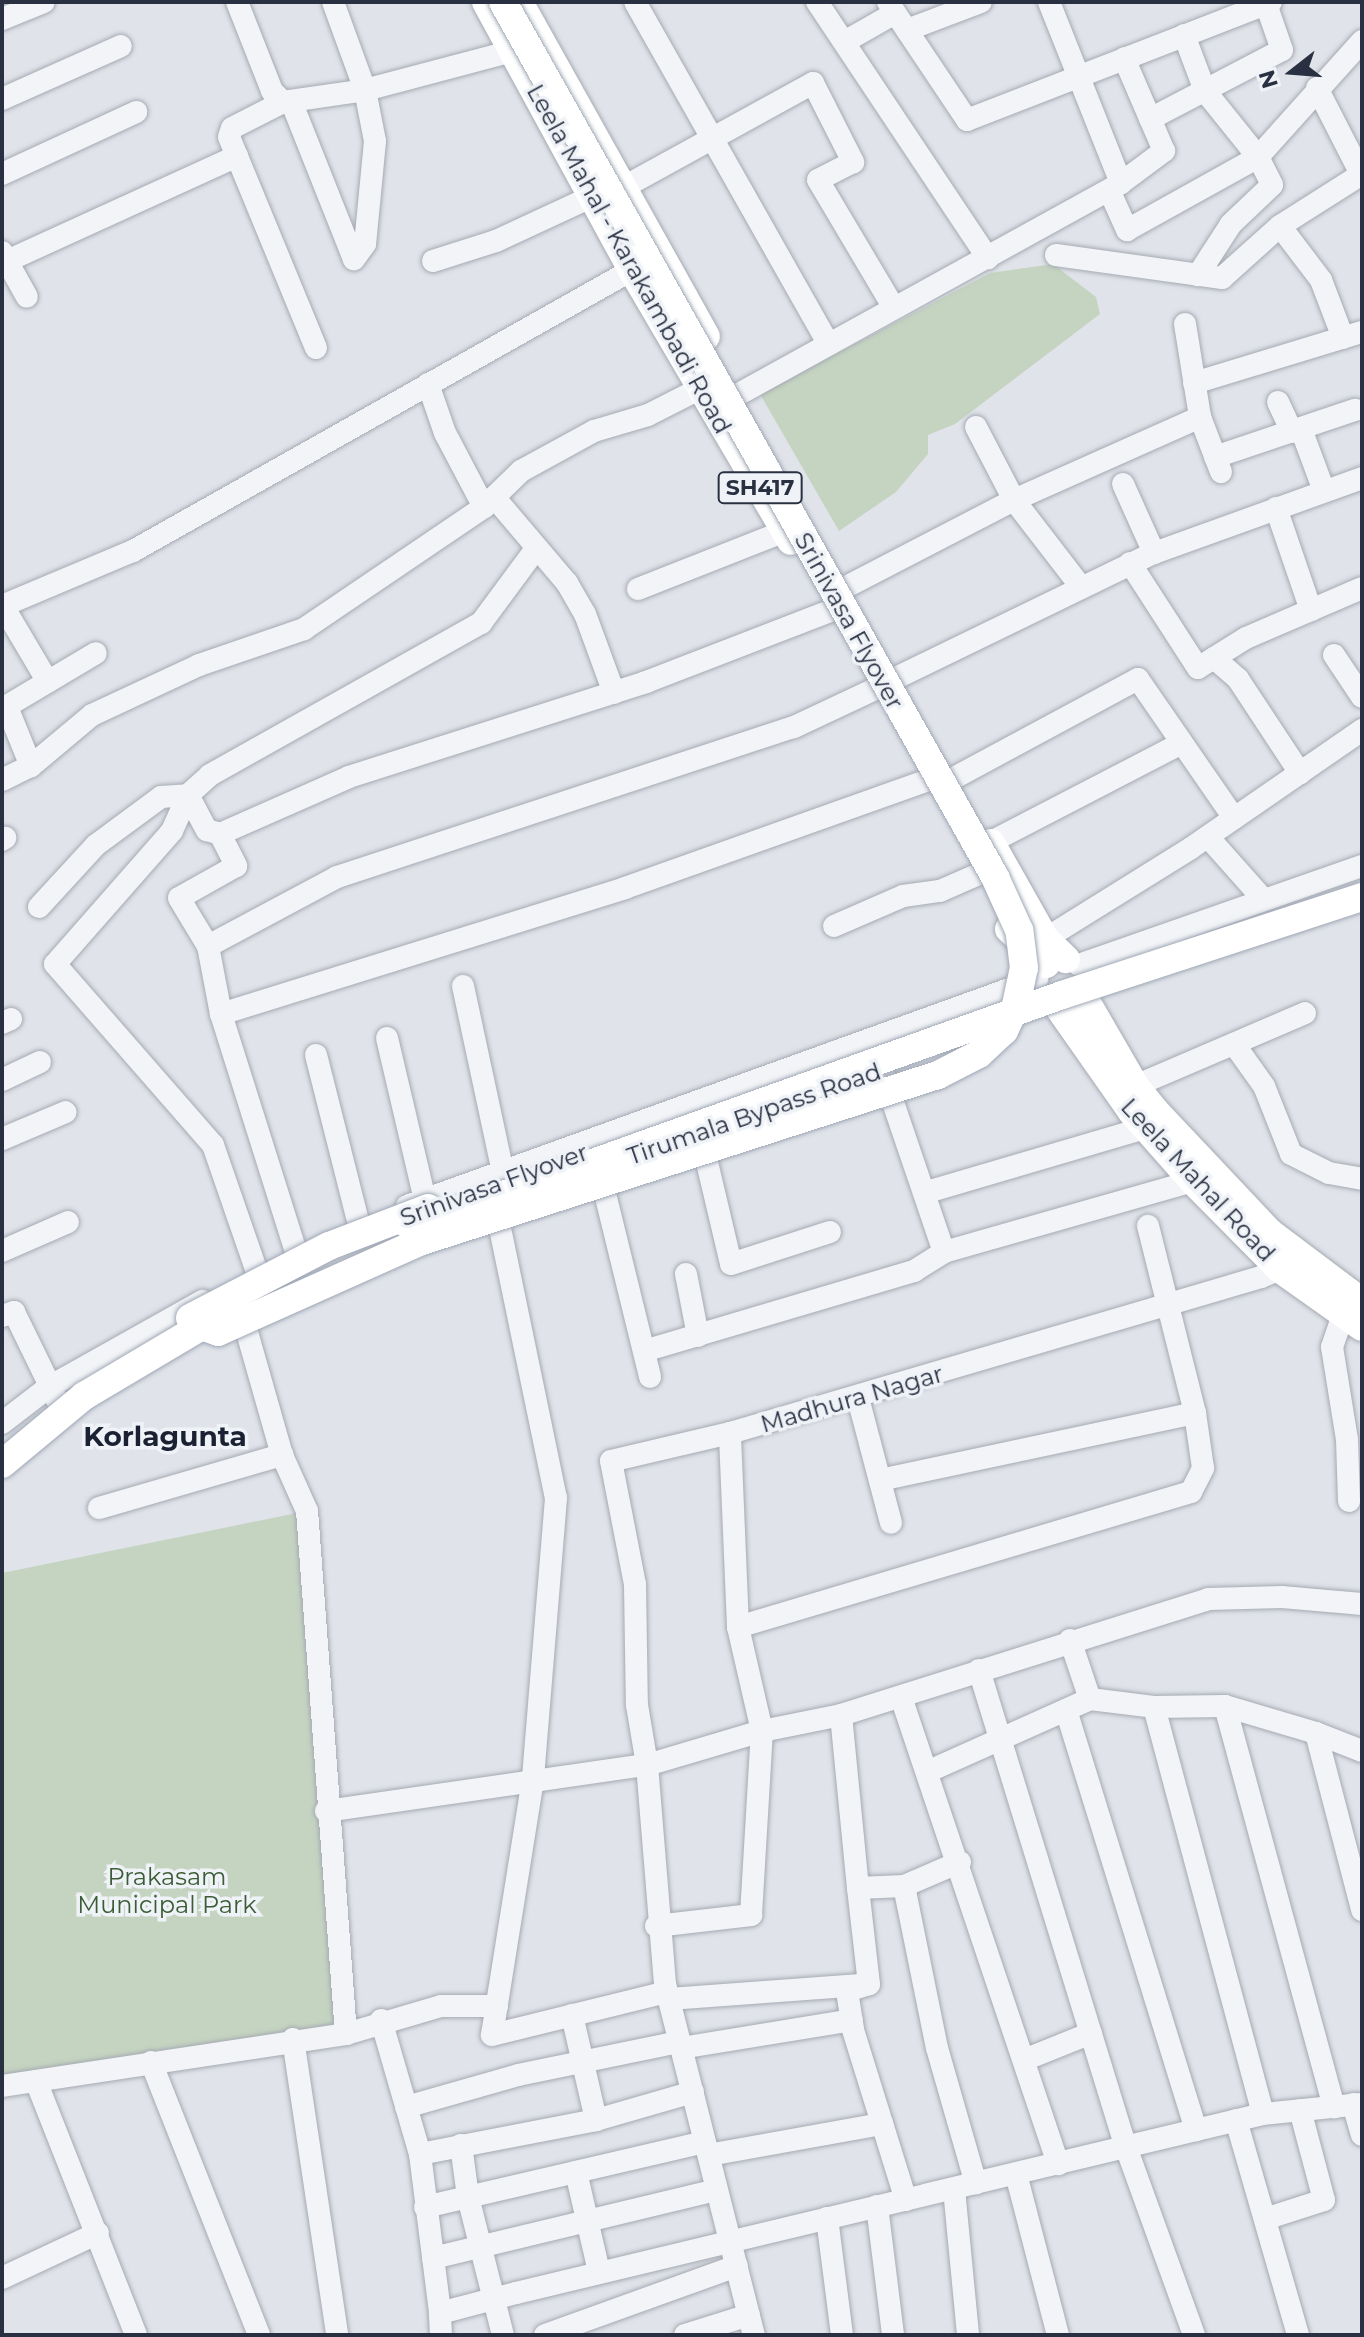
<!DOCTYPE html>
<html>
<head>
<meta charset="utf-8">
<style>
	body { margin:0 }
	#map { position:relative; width:1364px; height:2337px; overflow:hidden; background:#e0e3e9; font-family:Montserrat,sans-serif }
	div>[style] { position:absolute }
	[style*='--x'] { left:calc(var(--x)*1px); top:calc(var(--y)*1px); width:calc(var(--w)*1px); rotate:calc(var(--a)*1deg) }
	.green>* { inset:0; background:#c5d4c1 }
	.roads { filter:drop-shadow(0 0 2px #a5aab3) drop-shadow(0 0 2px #a5aab3) }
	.minor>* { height:22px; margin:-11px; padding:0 11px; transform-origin:11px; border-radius:11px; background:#f3f4f7 }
	.major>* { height:28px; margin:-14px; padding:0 14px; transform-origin:14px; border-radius:14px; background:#fff }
	.bridges { filter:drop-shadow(0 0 2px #9fa7b5) drop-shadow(0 0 2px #9fa7b5) }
	.major-bridge>* { height:28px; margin:-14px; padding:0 14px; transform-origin:14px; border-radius:14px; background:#fff }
	span { translate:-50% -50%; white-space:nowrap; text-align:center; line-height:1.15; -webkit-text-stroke:7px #eff2f7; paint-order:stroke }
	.shield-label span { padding:2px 6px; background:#eff2f7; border:2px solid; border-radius:6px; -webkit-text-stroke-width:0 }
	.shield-label { font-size:22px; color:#283041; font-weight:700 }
	.street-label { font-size:24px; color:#283041 }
	.park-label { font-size:24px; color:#3b5d35 }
	.quarter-label { font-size:28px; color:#1a2132; font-weight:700 }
	.frame { position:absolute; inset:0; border:4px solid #283041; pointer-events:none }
	.north { position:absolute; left:1252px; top:32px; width:80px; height:80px; -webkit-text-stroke:6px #eff2f7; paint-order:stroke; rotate:253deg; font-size:22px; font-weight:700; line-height:32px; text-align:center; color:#283041 }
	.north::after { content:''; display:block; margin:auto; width:28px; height:36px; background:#283041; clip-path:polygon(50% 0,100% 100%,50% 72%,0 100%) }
</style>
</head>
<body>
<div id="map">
	<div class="green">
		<i style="clip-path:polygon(1053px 264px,1096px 297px,1100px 314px,955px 424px,928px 435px,928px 454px,896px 492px,839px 531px,760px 394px,990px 273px)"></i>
		<i style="clip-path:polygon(307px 1511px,346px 2034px,2px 2086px,2px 1573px)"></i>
	</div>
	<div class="roads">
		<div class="minor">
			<i style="--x:237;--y:2;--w:96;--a:68.5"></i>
			<i style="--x:272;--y:91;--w:16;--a:45"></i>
			<i style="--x:333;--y:2;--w:94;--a:70"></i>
			<i style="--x:365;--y:90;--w:52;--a:78.9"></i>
			<i style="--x:375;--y:141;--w:103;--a:95.5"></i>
			<i style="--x:365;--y:244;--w:19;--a:126"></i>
			<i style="--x:635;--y:2;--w:392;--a:60.5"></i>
			<i style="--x:817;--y:2;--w:308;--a:56.3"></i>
			<i style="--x:888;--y:2;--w:142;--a:56.2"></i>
			<i style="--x:967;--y:120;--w:326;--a:-21.2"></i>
			<i style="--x:2;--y:19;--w:45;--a:-22"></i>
			<i style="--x:907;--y:30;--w:79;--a:-20.7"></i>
			<i style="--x:1184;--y:35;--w:60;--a:69.4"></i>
			<i style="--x:1205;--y:91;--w:85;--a:51.2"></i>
			<i style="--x:1258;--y:157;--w:31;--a:63"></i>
			<i style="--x:1272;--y:185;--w:57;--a:136.4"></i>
			<i style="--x:1231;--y:224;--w:61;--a:122.9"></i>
			<i style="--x:846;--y:41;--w:56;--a:-29.7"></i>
			<i style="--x:1317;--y:88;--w:99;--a:62.9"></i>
			<i style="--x:2;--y:99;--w:130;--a:-24"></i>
			<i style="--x:291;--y:101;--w:170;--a:68.3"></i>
			<i style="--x:1150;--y:119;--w:149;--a:-27.6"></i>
			<i style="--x:1282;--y:50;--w:49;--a:-109.2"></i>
			<i style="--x:2;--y:174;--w:148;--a:-24.8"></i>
			<i style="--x:1121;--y:183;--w:54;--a:-36.7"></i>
			<i style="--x:1164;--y:151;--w:101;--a:-113.3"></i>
			<i style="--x:624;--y:187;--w:216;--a:-28.8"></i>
			<i style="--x:813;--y:83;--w:89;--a:63.1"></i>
			<i style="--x:853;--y:162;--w:39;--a:153"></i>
			<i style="--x:818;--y:180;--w:149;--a:59.3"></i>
			<i style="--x:1110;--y:192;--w:42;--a:65.9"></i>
			<i style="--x:1127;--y:230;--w:150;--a:-29.1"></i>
			<i style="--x:1258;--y:157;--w:156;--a:-48.1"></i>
			<i style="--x:1280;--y:226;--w:68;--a:52.8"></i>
			<i style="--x:1321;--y:280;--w:62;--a:69.2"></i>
			<i style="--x:2;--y:252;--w:51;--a:60.9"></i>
			<i style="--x:1056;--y:255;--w:168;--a:7.9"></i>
			<i style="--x:1222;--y:278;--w:78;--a:-41.9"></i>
			<i style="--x:1280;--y:226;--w:97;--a:-32.4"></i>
			<i style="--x:7;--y:261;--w:253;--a:-24.5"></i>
			<i style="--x:433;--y:261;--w:66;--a:-17.6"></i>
			<i style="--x:496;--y:241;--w:107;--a:-24.9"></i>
			<i style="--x:1185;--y:324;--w:94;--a:80.8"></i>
			<i style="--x:1200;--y:417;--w:59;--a:69.1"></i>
			<i style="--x:316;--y:348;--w:228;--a:-112.4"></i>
			<i style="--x:229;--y:137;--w:9;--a:-72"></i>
			<i style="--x:232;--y:128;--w:57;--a:-27"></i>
			<i style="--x:283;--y:102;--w:83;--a:-8.3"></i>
			<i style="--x:365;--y:90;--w:153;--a:-14.8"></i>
			<i style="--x:1194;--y:383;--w:176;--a:-16.9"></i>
			<i style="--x:428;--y:384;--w:52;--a:70.9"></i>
			<i style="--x:445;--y:433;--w:84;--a:62.2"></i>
			<i style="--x:739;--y:394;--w:436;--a:-28.9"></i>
			<i style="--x:1121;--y:183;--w:195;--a:-111.7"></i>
			<i style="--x:1278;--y:402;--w:33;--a:65"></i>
			<i style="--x:976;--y:427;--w:82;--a:62.5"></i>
			<i style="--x:1014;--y:500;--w:110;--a:52.4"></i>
			<i style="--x:1301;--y:429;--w:66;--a:69.6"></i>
			<i style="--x:1215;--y:457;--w:148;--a:-18.6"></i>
			<i style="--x:1123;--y:484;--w:76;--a:65.8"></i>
			<i style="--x:494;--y:497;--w:113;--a:49.7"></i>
			<i style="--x:567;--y:583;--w:36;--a:60"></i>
			<i style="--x:585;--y:614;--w:84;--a:69.8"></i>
			<i style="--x:1276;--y:508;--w:108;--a:71.1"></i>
			<i style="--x:1130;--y:563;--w:125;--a:57.1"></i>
			<i style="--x:1198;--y:668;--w:57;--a:-32"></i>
			<i style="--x:1246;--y:638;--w:126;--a:-23.3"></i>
			<i style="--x:846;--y:587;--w:189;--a:-27.4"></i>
			<i style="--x:1014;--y:500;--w:204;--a:-24"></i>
			<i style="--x:638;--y:589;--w:158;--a:-21.5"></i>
			<i style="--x:2;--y:606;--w:142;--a:-22.8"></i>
			<i style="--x:133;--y:551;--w:589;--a:-29.39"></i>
			<i style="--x:3;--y:606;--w:88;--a:59.4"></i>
			<i style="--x:1334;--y:655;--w:50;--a:56.3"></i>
			<i style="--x:1214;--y:658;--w:32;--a:41"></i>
			<i style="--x:1238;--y:679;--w:113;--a:56.6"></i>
			<i style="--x:896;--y:678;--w:287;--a:-25.9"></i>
			<i style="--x:1154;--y:553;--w:221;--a:-19.8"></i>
			<i style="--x:7;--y:707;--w:64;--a:67.9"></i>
			<i style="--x:2;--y:709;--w:109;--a:-30.8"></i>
			<i style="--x:954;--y:778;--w:209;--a:-28.3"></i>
			<i style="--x:1138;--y:679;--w:169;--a:55.4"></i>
			<i style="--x:2;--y:780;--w:32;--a:-26"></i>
			<i style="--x:31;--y:766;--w:80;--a:-39.9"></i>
			<i style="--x:92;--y:715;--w:118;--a:-25"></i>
			<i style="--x:199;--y:665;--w:111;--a:-18.9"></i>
			<i style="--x:304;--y:629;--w:217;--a:-34.1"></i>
			<i style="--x:484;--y:507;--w:52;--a:-44.2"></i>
			<i style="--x:521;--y:471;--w:83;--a:-28.7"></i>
			<i style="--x:594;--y:431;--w:56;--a:-16.5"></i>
			<i style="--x:648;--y:415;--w:59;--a:-27"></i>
			<i style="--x:188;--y:795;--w:40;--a:62"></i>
			<i style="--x:207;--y:830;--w:14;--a:17"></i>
			<i style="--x:220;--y:834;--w:141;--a:-23.8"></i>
			<i style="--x:349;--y:777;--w:312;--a:-17.7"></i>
			<i style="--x:646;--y:682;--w:197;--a:-21.1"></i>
			<i style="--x:188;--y:795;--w:39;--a:114"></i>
			<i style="--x:172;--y:831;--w:177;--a:131.3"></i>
			<i style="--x:55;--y:964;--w:240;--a:48.9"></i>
			<i style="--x:213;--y:1145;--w:134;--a:70.9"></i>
			<i style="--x:220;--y:834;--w:36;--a:63"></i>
			<i style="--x:236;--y:866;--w:65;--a:150.7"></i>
			<i style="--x:179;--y:898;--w:56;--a:58.9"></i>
			<i style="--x:208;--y:946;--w:69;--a:79.2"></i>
			<i style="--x:221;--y:1014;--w:250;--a:72.5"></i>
			<i style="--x:1208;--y:837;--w:83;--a:48.4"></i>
			<i style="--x:2;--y:840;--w:4;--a:-34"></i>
			<i style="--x:991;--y:842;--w:215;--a:-27.4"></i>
			<i style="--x:39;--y:907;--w:84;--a:-47.4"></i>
			<i style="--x:96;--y:845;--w:81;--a:-36.4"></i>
			<i style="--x:161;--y:797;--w:27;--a:-4"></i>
			<i style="--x:188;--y:795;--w:30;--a:-42"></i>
			<i style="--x:210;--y:775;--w:311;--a:-29.3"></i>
			<i style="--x:481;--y:623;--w:91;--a:-53.5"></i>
			<i style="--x:834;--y:926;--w:75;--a:-23.5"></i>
			<i style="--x:903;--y:896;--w:37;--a:-8"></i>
			<i style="--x:940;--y:891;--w:43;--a:-23.6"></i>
			<i style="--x:1045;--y:939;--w:172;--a:-31.9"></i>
			<i style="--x:1191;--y:848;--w:208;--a:-34.6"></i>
			<i style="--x:208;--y:946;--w:146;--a:-28.1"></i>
			<i style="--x:337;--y:877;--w:481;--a:-18.2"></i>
			<i style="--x:794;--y:727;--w:89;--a:-25.1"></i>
			<i style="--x:1079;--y:965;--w:300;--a:-19.3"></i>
			<i style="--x:463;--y:986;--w:191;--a:77.9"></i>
			<i style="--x:221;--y:1014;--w:423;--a:-17.3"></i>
			<i style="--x:625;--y:888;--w:322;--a:-19.6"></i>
			<i style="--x:2;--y:1023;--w:10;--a:-24"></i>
			<i style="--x:387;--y:1038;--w:166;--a:76.8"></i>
			<i style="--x:1234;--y:1044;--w:52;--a:54.5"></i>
			<i style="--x:1264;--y:1086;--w:73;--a:68.3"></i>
			<i style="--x:1291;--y:1154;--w:42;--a:26.6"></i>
			<i style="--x:1329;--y:1173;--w:34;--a:10"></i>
			<i style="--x:316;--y:1055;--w:175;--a:75.8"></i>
			<i style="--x:882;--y:1070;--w:192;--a:71.2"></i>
			<i style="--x:2;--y:1080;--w:42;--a:-25.3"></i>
			<i style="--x:1135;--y:1086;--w:185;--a:-23.2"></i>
			<i style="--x:701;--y:1137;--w:130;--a:76.7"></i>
			<i style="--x:731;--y:1264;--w:104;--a:-17.9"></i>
			<i style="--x:2;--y:1139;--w:69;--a:-22.9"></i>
			<i style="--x:599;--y:1169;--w:214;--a:76.2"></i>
			<i style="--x:927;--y:1192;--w:226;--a:-16.4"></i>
			<i style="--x:495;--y:1204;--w:300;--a:78.3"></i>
			<i style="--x:556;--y:1498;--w:282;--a:94.7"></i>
			<i style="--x:533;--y:1779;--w:259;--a:99.1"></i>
			<i style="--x:492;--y:2035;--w:180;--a:-13.8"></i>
			<i style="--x:407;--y:1206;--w:670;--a:-19.81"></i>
			<i style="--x:2;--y:1251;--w:72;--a:-23.7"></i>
			<i style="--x:686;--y:1274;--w:63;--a:79"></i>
			<i style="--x:1343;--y:1315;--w:34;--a:109"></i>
			<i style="--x:1332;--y:1347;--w:94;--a:80.8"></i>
			<i style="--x:1347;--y:1440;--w:61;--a:88.1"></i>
			<i style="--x:2;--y:1316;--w:13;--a:-18"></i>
			<i style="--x:14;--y:1312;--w:98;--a:64"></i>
			<i style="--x:644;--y:1351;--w:282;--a:-16.5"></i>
			<i style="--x:914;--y:1271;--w:36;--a:-32"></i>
			<i style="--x:944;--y:1252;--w:259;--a:-15.9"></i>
			<i style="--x:858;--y:1398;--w:129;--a:75.2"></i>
			<i style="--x:2;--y:1423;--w:59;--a:-37.5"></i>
			<i style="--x:49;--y:1387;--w:176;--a:-29.3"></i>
			<i style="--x:730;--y:1433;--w:122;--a:166.8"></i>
			<i style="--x:611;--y:1461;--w:125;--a:79"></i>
			<i style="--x:635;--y:1584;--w:121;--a:89.1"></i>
			<i style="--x:637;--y:1705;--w:61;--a:80.5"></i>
			<i style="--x:647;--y:1765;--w:220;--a:85.3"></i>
			<i style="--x:665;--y:1984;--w:362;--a:75.8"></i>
			<i style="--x:880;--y:1480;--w:322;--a:-12"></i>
			<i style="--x:99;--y:1508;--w:191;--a:-16.2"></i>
			<i style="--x:738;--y:1627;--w:473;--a:-16.6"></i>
			<i style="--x:1191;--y:1492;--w:27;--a:-63"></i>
			<i style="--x:1203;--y:1468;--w:56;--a:-98.3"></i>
			<i style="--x:1195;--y:1413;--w:193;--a:-104.1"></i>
			<i style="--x:1070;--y:1640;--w:62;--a:71.3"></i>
			<i style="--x:979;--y:1670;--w:499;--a:72.9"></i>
			<i style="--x:1126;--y:2147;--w:200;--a:70.1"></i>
			<i style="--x:901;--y:1697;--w:493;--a:71.4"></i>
			<i style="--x:1225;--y:1706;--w:416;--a:74.8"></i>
			<i style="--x:1154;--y:1707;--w:421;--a:75"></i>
			<i style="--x:1066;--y:1710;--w:440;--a:72.8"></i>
			<i style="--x:841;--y:1715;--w:174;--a:84.4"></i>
			<i style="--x:858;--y:1888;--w:46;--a:-2.5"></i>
			<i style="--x:904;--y:1886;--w:61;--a:-23.2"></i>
			<i style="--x:1362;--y:1751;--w:49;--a:-158.6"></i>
			<i style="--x:1316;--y:1733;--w:183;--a:75.4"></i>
			<i style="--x:927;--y:1772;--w:179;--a:-24.1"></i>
			<i style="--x:1090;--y:1699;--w:64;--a:7.1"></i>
			<i style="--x:1154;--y:1707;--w:71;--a:-0.8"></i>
			<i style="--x:1225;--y:1706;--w:95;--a:16.5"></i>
			<i style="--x:326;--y:1811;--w:324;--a:-8.2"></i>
			<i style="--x:647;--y:1765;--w:120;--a:-16.5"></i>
			<i style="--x:762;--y:1731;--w:81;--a:-11.4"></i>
			<i style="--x:841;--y:1715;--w:385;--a:-17.5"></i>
			<i style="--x:1208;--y:1599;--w:74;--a:-1.5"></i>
			<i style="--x:1282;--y:1597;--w:80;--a:5"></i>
			<i style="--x:904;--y:1886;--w:165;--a:78.5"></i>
			<i style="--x:937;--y:2048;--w:141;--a:74"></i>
			<i style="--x:858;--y:1888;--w:97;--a:83.5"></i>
			<i style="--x:869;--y:1984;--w:23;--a:162"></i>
			<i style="--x:847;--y:1991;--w:39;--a:81"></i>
			<i style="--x:853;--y:2030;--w:178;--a:72.7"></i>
			<i style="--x:656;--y:1926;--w:96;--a:-6.6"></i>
			<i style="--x:751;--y:1915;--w:184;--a:-86.6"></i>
			<i style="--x:762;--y:1731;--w:107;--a:-103"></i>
			<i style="--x:738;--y:1627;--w:194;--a:-92.4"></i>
			<i style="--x:730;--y:1433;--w:553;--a:-16.37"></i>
			<i style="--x:1261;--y:1277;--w:21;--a:-23"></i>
			<i style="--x:1280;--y:1269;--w:16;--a:-55"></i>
			<i style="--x:669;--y:1999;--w:192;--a:-4.2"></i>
			<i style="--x:572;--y:2015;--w:108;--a:77.1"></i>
			<i style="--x:381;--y:2020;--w:140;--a:73.8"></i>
			<i style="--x:420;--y:2154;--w:160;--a:82.8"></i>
			<i style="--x:346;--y:2034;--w:99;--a:-16.4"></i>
			<i style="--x:441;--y:2006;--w:56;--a:0"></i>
			<i style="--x:293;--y:2039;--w:299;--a:81.5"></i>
			<i style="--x:681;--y:2048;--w:173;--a:-9.3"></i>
			<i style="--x:1024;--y:2060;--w:72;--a:-21.9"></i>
			<i style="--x:151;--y:2062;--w:294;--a:68.4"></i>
			<i style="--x:36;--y:2081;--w:273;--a:68.5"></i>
			<i style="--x:2;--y:2086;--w:348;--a:-8.6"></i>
			<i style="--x:346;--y:2034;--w:524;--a:-94.26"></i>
			<i style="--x:307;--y:1511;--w:61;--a:-114.1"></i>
			<i style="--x:282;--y:1455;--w:150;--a:-105.9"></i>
			<i style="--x:1353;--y:2104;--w:32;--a:74"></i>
			<i style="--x:406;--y:2107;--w:116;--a:-15.9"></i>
			<i style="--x:518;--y:2075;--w:164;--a:-11.6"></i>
			<i style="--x:1236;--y:2120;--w:224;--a:73.9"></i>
			<i style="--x:461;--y:2145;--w:52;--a:82.3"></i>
			<i style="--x:468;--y:2197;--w:142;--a:75.8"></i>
			<i style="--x:420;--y:2154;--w:179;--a:-10.9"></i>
			<i style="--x:596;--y:2120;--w:101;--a:-16.1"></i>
			<i style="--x:709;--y:2155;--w:176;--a:-10.2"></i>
			<i style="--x:576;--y:2172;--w:103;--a:77"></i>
			<i style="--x:1016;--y:2174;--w:166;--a:75.4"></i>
			<i style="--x:954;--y:2189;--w:147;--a:84.5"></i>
			<i style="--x:877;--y:2206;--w:130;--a:82.9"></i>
			<i style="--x:425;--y:2207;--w:287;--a:-13.1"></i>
			<i style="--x:827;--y:2218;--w:118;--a:82.7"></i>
			<i style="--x:1265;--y:2219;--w:62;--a:-17.9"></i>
			<i style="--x:1324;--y:2200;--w:93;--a:-104.9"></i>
			<i style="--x:433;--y:2258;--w:279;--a:-13.5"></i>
			<i style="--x:2;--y:2278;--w:106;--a:-25.1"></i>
			<i style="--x:441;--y:2335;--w:22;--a:-93"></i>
			<i style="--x:440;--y:2313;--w:79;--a:-14.7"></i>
			<i style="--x:516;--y:2293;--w:768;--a:-13.48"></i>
			<i style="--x:1263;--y:2114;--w:100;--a:-5.8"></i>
			<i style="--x:545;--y:2335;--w:204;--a:-19.8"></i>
			<i style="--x:685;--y:2335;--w:67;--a:-17.4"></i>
		</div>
		<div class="major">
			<i style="--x:486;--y:2;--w:305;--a:61.4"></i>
			<i style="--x:632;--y:270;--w:314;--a:59.6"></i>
			<i style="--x:519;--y:2;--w:383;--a:60.8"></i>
			<i style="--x:991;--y:843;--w:110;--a:60.6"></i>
			<i style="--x:1045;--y:939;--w:29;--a:44"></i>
			<i style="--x:1009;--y:929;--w:51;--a:43.4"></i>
			<i style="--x:1083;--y:996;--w:104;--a:60"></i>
			<i style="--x:1135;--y:1086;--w:35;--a:51"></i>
			<i style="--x:1157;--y:1113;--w:163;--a:46.7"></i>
			<i style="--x:1269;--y:1232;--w:116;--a:37"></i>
			<i style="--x:1059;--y:1008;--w:127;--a:54.9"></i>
			<i style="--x:1132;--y:1112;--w:92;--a:48.5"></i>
			<i style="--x:1193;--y:1181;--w:124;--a:45.3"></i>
			<i style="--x:1280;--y:1269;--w:100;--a:35.3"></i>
		</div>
	</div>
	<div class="bridges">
		<div class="major-bridge">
			<i style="--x:411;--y:1228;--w:691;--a:-19.69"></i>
			<i style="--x:1062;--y:995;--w:316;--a:-18.1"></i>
			<i style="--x:190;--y:1318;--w:157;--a:-27.4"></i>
			<i style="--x:329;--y:1246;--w:106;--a:-21"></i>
			<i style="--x:201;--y:1326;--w:18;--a:19"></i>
			<i style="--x:218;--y:1332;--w:220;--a:-24.1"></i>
			<i style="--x:419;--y:1242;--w:545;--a:-17.84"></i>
			<i style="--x:938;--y:1075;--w:46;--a:-27.1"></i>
			<i style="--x:979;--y:1054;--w:34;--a:-43"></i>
			<i style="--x:1004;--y:1031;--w:29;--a:-65"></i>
			<i style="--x:1016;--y:1005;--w:38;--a:-78"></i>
			<i style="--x:1024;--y:968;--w:38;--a:-97"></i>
			<i style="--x:1019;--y:930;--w:58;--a:-114.4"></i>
			<i style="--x:995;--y:877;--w:1004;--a:-119.35"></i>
			<i style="--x:2;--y:1464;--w:107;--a:-39.7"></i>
			<i style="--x:84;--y:1396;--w:155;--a:-30.7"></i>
		</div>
	</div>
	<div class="shield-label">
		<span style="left:760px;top:488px">SH417</span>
	</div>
	<div class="street-label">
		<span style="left:629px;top:259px;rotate:61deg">Leela Mahal - Karakambadi Road</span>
		<span style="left:849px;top:621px;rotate:61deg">Srinivasa Flyover</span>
		<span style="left:754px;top:1114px;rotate:-19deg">Tirumala Bypass Road</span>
		<span style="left:1198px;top:1180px;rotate:47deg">Leela Mahal Road</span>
		<span style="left:494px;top:1185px;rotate:-20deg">Srinivasa Flyover</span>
		<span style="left:852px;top:1399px;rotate:-16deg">Madhura Nagar</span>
	</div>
	<div class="park-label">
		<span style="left:167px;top:1891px">Prakasam<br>Municipal Park</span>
	</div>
	<div class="quarter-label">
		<span style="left:165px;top:1436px">Korlagunta</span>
	</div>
	<div class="frame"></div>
	<div class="north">N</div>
</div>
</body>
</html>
